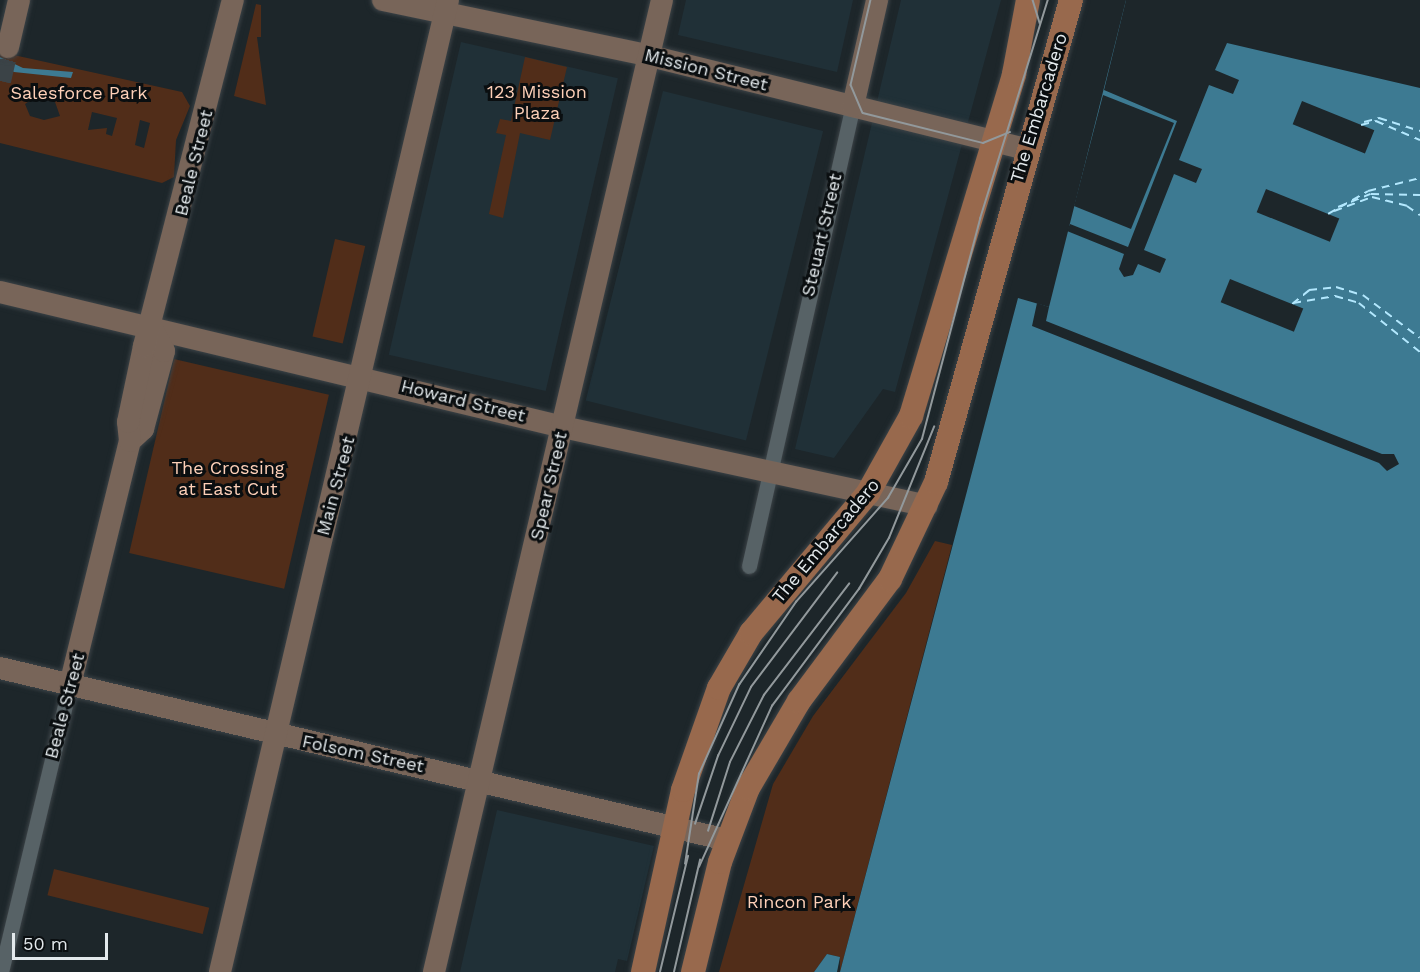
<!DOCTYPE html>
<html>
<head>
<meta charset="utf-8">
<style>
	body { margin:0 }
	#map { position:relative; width:1420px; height:972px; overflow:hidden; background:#1d262a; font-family:"Work Sans",sans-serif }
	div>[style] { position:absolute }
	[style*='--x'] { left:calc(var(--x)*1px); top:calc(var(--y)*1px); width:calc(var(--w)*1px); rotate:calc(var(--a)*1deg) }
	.built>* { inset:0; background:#203037; transform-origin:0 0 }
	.green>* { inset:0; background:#512d19; transform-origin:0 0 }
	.water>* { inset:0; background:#3d7a92 }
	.pier>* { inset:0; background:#1d262a; transform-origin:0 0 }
	.ferry>* { height:1.5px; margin-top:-0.75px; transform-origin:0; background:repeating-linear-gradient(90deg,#b3e8fe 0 8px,transparent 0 14px) }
	.secondary-tunnel>* { height:22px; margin-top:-11px; transform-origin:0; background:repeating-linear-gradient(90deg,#3b4347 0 22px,transparent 0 33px) }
	.roads { filter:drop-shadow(0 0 2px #3c4347) drop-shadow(0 0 2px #3c4347) }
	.street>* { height:15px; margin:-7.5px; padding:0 7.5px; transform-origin:7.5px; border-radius:7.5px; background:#576266 }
	.secondary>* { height:22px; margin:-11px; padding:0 11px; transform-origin:11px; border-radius:11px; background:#786559 }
	.primary>* { height:24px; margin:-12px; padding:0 12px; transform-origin:12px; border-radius:12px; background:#98694d }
	.tram>* { height:1.5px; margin:-0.75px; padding:0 0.75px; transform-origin:0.75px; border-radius:0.75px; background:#92999c }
	span { translate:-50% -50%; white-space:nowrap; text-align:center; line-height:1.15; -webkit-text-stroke:6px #0a0e10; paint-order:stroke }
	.street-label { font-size:18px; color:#e3e9ec }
	.park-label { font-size:18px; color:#fed0b8 }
	.scale { position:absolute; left:12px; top:933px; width:96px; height:27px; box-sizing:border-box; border:3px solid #e3e9ec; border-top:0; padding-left:8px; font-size:18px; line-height:21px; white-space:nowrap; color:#e3e9ec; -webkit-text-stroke:4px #0a0e10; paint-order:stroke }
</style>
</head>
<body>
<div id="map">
	<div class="built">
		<i style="clip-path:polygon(686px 0,853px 0,837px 72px,678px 35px)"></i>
		<i style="clip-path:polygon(901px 0,1001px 0,895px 392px,883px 389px,834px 458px,795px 449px)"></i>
		<i style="left:461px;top:42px;width:161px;height:321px;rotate:13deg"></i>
		<i style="left:663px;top:91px;width:165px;height:319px;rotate:14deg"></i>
		<i style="clip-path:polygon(497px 810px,654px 846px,627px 961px,618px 959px,615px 972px,460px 972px)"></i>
	</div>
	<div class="green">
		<i style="clip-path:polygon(256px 4px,261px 5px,261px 37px,257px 37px,266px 105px,234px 96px)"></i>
		<i style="clip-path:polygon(evenodd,0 52px,182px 92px,190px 106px,176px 140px,174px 177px,162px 183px,0 143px,0 52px,35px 97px,55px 102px,60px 116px,44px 120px,30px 116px,25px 104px,35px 97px,0 52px,92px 112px,117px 118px,112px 136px,106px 134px,107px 128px,88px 130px,92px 112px,0 52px,140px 120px,150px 123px,144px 148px,135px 145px,140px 120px)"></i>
		<i style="clip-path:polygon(525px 57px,567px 67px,550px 140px,520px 133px,503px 218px,489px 214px,506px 135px,496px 133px,500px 119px,511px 121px)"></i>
		<i style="left:335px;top:239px;width:31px;height:100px;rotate:13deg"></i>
		<i style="left:174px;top:359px;width:159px;height:199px;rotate:13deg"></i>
		<i style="clip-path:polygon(935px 541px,952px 545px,840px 972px,840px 957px,827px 954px,814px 972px,719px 972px,773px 784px,813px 716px,906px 593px)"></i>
		<i style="left:54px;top:869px;width:160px;height:27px;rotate:14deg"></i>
	</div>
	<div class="water">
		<i style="clip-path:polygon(1126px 0,1420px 0,1420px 972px,840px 972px,1018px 298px,1049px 307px)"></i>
		<i style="clip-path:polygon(0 57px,23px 68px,73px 72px,71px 78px,14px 72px,0 64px)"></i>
		<i style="clip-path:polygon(827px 954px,840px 957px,837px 972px,814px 972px)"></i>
	</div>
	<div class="pier">
		<i style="clip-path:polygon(1126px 0,1420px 0,1420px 88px,1227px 43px,1215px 70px,1239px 80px,1233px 94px,1209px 85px,1179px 160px,1202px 169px,1196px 183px,1174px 174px,1144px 250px,1166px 259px,1160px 273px,1138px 264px,1133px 275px,1124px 277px,1119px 269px,1124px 254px,1067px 231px,1070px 224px,1128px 247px,1177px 121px,1104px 90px)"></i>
		<i style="clip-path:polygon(1103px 95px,1174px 123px,1131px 229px,1074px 206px)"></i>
		<i style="left:1302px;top:101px;width:78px;height:25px;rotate:22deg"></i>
		<i style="left:1266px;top:189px;width:79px;height:25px;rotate:22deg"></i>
		<i style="left:1230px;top:279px;width:79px;height:25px;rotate:22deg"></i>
		<i style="clip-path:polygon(1037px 303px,1049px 307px,1046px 321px,1382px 454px,1394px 454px,1399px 464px,1387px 471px,1379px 463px,1032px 326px)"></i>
	</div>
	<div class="ferry">
		<i style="--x:1364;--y:122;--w:16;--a:-15"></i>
		<i style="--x:1379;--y:118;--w:43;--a:17.6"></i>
		<i style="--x:1361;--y:125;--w:16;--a:-15"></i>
		<i style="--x:1376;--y:121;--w:48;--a:23.4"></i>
		<i style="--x:1338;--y:207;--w:35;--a:-22"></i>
		<i style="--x:1371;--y:194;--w:49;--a:1.2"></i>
		<i style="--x:1334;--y:211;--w:40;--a:-20.2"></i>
		<i style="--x:1372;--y:197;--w:36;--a:14"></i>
		<i style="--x:1407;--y:206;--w:16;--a:35"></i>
		<i style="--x:1328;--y:214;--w:46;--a:-29.9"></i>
		<i style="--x:1368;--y:191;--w:54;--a:-14"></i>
		<i style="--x:1293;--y:303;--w:43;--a:-9.5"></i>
		<i style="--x:1335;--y:296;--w:25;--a:16"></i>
		<i style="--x:1359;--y:303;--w:78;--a:38.8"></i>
		<i style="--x:1292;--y:304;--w:22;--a:-39"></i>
		<i style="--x:1309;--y:290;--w:27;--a:-6"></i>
		<i style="--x:1336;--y:287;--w:28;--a:17"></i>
		<i style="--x:1363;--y:295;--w:71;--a:37"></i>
	</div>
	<div class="secondary-tunnel">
		<i style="--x:0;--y:81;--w:35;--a:-77"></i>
	</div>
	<div class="roads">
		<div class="street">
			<i style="--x:749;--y:566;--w:472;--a:-77.3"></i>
			<i style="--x:1;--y:972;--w:295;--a:-76.5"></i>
		</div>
		<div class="secondary">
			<i style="--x:383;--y:0;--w:273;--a:11.8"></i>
			<i style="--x:650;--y:56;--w:388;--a:13.9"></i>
			<i style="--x:8;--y:47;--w:48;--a:-76.8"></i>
			<i style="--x:853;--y:106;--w:109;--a:-77.2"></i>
			<i style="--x:0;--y:292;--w:579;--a:13.48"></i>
			<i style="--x:563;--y:427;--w:372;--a:12.2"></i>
			<i style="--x:130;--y:441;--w:18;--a:-43"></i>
			<i style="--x:143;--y:429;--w:81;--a:-74.9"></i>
			<i style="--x:164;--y:351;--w:30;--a:-118"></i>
			<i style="--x:0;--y:668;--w:747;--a:13.31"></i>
			<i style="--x:70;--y:685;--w:251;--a:-76.2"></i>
			<i style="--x:130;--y:441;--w:19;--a:-96"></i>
			<i style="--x:128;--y:422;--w:78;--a:-78.1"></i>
			<i style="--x:144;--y:346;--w:357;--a:-75.6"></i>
			<i style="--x:220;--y:972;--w:998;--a:-76.8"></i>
			<i style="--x:434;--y:972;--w:998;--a:-76.8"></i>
		</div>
		<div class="primary">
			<i style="--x:643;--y:972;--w:186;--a:-77.6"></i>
			<i style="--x:683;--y:790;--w:108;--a:-70.6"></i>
			<i style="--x:719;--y:688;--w:64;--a:-59.8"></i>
			<i style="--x:751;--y:633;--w:182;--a:-50.1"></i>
			<i style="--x:868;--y:493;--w:88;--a:-60.8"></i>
			<i style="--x:911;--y:416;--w:357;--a:-73.2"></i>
			<i style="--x:1014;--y:74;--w:75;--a:-79.3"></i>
			<i style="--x:693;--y:972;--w:113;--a:-76.2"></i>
			<i style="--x:720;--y:862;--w:79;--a:-69.3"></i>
			<i style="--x:748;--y:788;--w:101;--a:-59.6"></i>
			<i style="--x:799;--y:701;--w:152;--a:-53.3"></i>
			<i style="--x:890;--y:579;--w:107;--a:-64.6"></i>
			<i style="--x:936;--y:482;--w:501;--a:-74.35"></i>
		</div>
	</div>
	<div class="tram">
		<i style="--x:871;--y:0;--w:87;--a:103.2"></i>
		<i style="--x:851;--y:85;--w:30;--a:67"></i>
		<i style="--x:863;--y:113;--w:124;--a:14"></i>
		<i style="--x:983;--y:143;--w:29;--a:-22"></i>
		<i style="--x:1033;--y:0;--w:24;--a:73"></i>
		<i style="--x:695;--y:824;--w:72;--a:-71.3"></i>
		<i style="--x:718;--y:756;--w:76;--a:-64.4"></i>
		<i style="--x:751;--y:687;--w:143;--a:-53"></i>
		<i style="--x:708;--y:831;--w:72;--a:-72.3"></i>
		<i style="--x:730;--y:762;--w:75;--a:-63.1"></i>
		<i style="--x:764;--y:695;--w:140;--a:-52.6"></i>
		<i style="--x:685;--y:864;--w:91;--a:-81.2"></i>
		<i style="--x:699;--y:774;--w:98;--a:-65.8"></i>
		<i style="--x:739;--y:685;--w:101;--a:-55.5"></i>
		<i style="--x:796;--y:602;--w:139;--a:-48.5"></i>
		<i style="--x:888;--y:498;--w:68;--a:-60"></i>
		<i style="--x:922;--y:439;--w:228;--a:-75.2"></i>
		<i style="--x:980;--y:219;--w:229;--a:-72.8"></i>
		<i style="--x:699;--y:867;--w:177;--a:-65.6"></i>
		<i style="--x:772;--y:706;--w:146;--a:-53.4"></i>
		<i style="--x:859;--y:589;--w:59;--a:-59.5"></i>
		<i style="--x:889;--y:538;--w:120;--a:-67.9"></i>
		<i style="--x:660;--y:972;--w:119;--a:-76.4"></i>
		<i style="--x:674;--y:972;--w:115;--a:-76.9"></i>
	</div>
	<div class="street-label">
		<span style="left:706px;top:70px;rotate:14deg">Mission Street</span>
		<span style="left:1039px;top:108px;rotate:-73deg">The Embarcadero</span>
		<span style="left:194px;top:163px;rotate:-76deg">Beale Street</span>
		<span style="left:822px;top:235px;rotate:-77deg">Steuart Street</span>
		<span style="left:463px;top:401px;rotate:14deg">Howard Street</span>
		<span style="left:336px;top:486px;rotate:-75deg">Main Street</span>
		<span style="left:549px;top:486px;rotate:-77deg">Spear Street</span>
		<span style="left:826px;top:541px;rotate:-50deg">The Embarcadero</span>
		<span style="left:65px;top:706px;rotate:-75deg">Beale Street</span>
		<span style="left:363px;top:754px;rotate:12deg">Folsom Street</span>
	</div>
	<div class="park-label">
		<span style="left:79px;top:93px">Salesforce Park</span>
		<span style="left:537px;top:103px">123 Mission<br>Plaza</span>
		<span style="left:228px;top:479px">The Crossing<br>at East Cut</span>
		<span style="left:799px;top:902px">Rincon Park</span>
	</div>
	<div class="scale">50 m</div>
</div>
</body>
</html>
